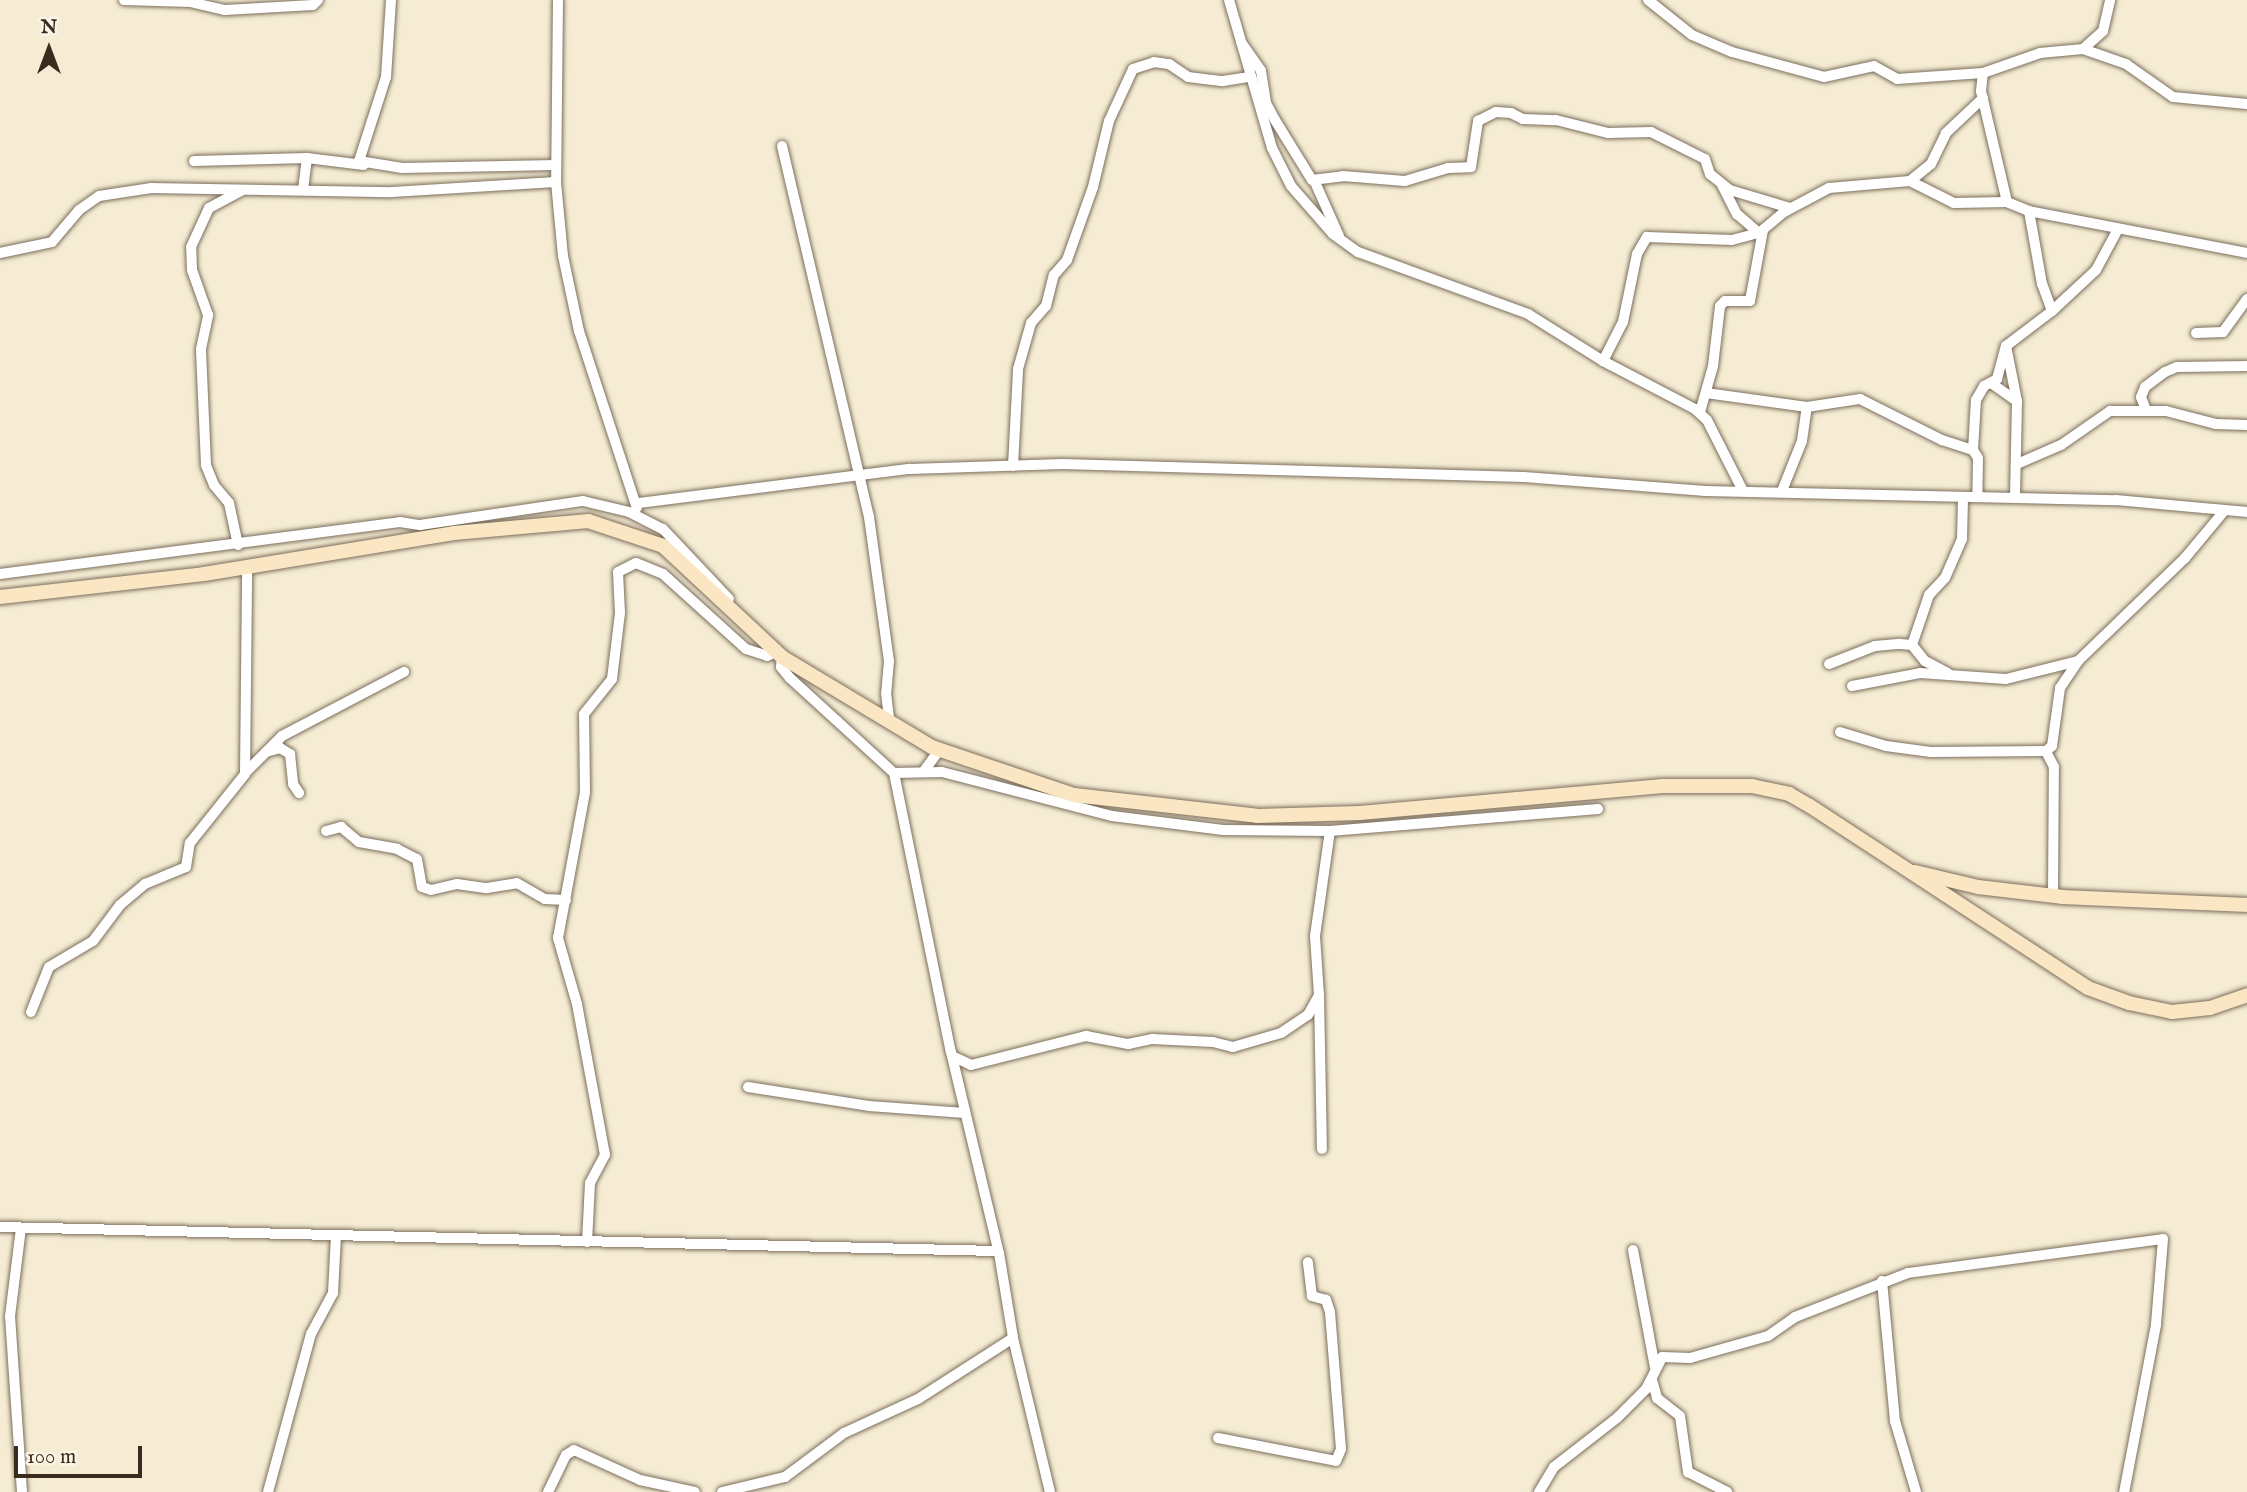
<!DOCTYPE html>
<html>
<head>
<meta charset="utf-8">
<style>
	body { margin:0 }
	#map { position:relative; width:2247px; height:1492px; overflow:hidden; background:#f5ecd3; font-family:"IM FELL English",serif }
	div>[style] { position:absolute }
	[style*='--x'] { left:calc(var(--x)*1px); top:calc(var(--y)*1px); width:calc(var(--w)*1px); rotate:calc(var(--a)*1deg) }
	.roads { filter:drop-shadow(0 0 2px #7c6e5d) drop-shadow(0 0 2px #7c6e5d) }
	.street>* { height:10px; margin:-5px; padding:0 5px; transform-origin:5px; border-radius:5px; background:#fff }
	.secondary>* { height:14px; margin:-7px; padding:0 7px; transform-origin:7px; border-radius:7px; background:#fbe6c4 }
	span { translate:-50% -50%; white-space:nowrap; text-align:center; line-height:1.15; -webkit-text-stroke:5px #fcf5e5; paint-order:stroke }
	.north { position:absolute; left:14px; top:14px; width:70px; height:70px; -webkit-text-stroke:5px #fcf5e5; paint-order:stroke; rotate:0deg; font-size:19px; font-weight:700; line-height:28px; text-align:center; color:#3b2a1e }
	.north::after { content:''; display:block; margin:auto; width:24px; height:32px; background:#3b2a1e; clip-path:polygon(50% 0,100% 100%,50% 72%,0 100%) }
	.scale { position:absolute; left:14px; top:1446px; width:128px; height:32px; box-sizing:border-box; border:4px solid #3b2a1e; border-top:0; padding-left:9px; font-size:21px; line-height:24px; white-space:nowrap; color:#3b2a1e; -webkit-text-stroke:5px #fcf5e5; paint-order:stroke }
</style>
</head>
<body>
<div id="map">
	<div class="roads">
		<div class="street">
			<i style="--x:124;--y:0;--w:66;--a:1.7"></i>
			<i style="--x:190;--y:2;--w:36;--a:13"></i>
			<i style="--x:225;--y:10;--w:88;--a:-3.3"></i>
			<i style="--x:313;--y:5;--w:7;--a:-45"></i>
			<i style="--x:391;--y:0;--w:77;--a:93.7"></i>
			<i style="--x:386;--y:77;--w:88;--a:107.8"></i>
			<i style="--x:359;--y:161;--w:44;--a:9.2"></i>
			<i style="--x:402;--y:168;--w:154;--a:-1.1"></i>
			<i style="--x:558;--y:0;--w:182;--a:90.6"></i>
			<i style="--x:556;--y:182;--w:74;--a:84.6"></i>
			<i style="--x:563;--y:256;--w:77;--a:78"></i>
			<i style="--x:579;--y:331;--w:186;--a:71.9"></i>
			<i style="--x:1229;--y:0;--w:154;--a:73.8"></i>
			<i style="--x:1272;--y:148;--w:42;--a:63.4"></i>
			<i style="--x:1291;--y:186;--w:64;--a:48.8"></i>
			<i style="--x:1333;--y:234;--w:31;--a:36"></i>
			<i style="--x:1358;--y:252;--w:181;--a:20"></i>
			<i style="--x:1528;--y:314;--w:89;--a:32.1"></i>
			<i style="--x:1603;--y:361;--w:104;--a:27.6"></i>
			<i style="--x:1695;--y:409;--w:16;--a:43"></i>
			<i style="--x:1707;--y:420;--w:80;--a:63.1"></i>
			<i style="--x:1648;--y:0;--w:56;--a:38.5"></i>
			<i style="--x:1692;--y:35;--w:43;--a:23"></i>
			<i style="--x:1732;--y:52;--w:95;--a:15.2"></i>
			<i style="--x:1824;--y:77;--w:51;--a:-12.4"></i>
			<i style="--x:1874;--y:66;--w:26;--a:29"></i>
			<i style="--x:1897;--y:79;--w:86;--a:-4"></i>
			<i style="--x:1241;--y:42;--w:35;--a:55"></i>
			<i style="--x:1261;--y:71;--w:32;--a:81"></i>
			<i style="--x:1266;--y:103;--w:19;--a:62"></i>
			<i style="--x:1275;--y:120;--w:70;--a:58.3"></i>
			<i style="--x:1312;--y:180;--w:31;--a:-7"></i>
			<i style="--x:1343;--y:176;--w:62;--a:4.6"></i>
			<i style="--x:1405;--y:181;--w:45;--a:-16.8"></i>
			<i style="--x:1448;--y:168;--w:23;--a:-2"></i>
			<i style="--x:1471;--y:167;--w:47;--a:-81.3"></i>
			<i style="--x:1478;--y:121;--w:20;--a:-27"></i>
			<i style="--x:1496;--y:112;--w:15;--a:4"></i>
			<i style="--x:1511;--y:113;--w:13;--a:27"></i>
			<i style="--x:1523;--y:119;--w:33;--a:2"></i>
			<i style="--x:1556;--y:120;--w:54;--a:14"></i>
			<i style="--x:1608;--y:133;--w:43;--a:-1.3"></i>
			<i style="--x:1651;--y:132;--w:60;--a:26.6"></i>
			<i style="--x:1705;--y:159;--w:16;--a:72"></i>
			<i style="--x:1710;--y:174;--w:26;--a:39"></i>
			<i style="--x:1730;--y:190;--w:63;--a:16.7"></i>
			<i style="--x:2083;--y:49;--w:46;--a:19.2"></i>
			<i style="--x:2126;--y:64;--w:57;--a:35.1"></i>
			<i style="--x:2173;--y:97;--w:74;--a:5.4"></i>
			<i style="--x:782;--y:146;--w:381;--a:76.8"></i>
			<i style="--x:869;--y:517;--w:145;--a:82.1"></i>
			<i style="--x:889;--y:661;--w:32;--a:95"></i>
			<i style="--x:886;--y:693;--w:26;--a:83"></i>
			<i style="--x:194;--y:161;--w:113;--a:-1.5"></i>
			<i style="--x:307;--y:158;--w:57;--a:7"></i>
			<i style="--x:1314;--y:180;--w:61;--a:65.9"></i>
			<i style="--x:1910;--y:181;--w:49;--a:26.6"></i>
			<i style="--x:1954;--y:203;--w:53;--a:-1.1"></i>
			<i style="--x:1722;--y:185;--w:33;--a:63"></i>
			<i style="--x:1737;--y:214;--w:29;--a:41"></i>
			<i style="--x:303;--y:190;--w:32;--a:-83"></i>
			<i style="--x:2029;--y:211;--w:222;--a:10.9"></i>
			<i style="--x:0;--y:253;--w:53;--a:-11.9"></i>
			<i style="--x:52;--y:242;--w:42;--a:-49.8"></i>
			<i style="--x:79;--y:210;--w:24;--a:-35"></i>
			<i style="--x:99;--y:196;--w:53;--a:-8.7"></i>
			<i style="--x:151;--y:188;--w:241;--a:1"></i>
			<i style="--x:392;--y:192;--w:164;--a:-3.5"></i>
			<i style="--x:2052;--y:311;--w:60;--a:-43"></i>
			<i style="--x:2096;--y:270;--w:47;--a:-61.8"></i>
			<i style="--x:2196;--y:333;--w:27;--a:-2"></i>
			<i style="--x:2223;--y:332;--w:41;--a:-54"></i>
			<i style="--x:2006;--y:346;--w:56;--a:78.7"></i>
			<i style="--x:2017;--y:401;--w:96;--a:91.2"></i>
			<i style="--x:1603;--y:361;--w:44;--a:-62.9"></i>
			<i style="--x:1623;--y:322;--w:69;--a:-78.4"></i>
			<i style="--x:1637;--y:254;--w:20;--a:-60"></i>
			<i style="--x:1647;--y:237;--w:85;--a:2"></i>
			<i style="--x:1732;--y:240;--w:28;--a:-15"></i>
			<i style="--x:1759;--y:233;--w:33;--a:-40"></i>
			<i style="--x:1784;--y:212;--w:51;--a:-28.1"></i>
			<i style="--x:1829;--y:188;--w:81;--a:-4.9"></i>
			<i style="--x:1910;--y:181;--w:27;--a:-39"></i>
			<i style="--x:1931;--y:164;--w:34;--a:-64"></i>
			<i style="--x:1946;--y:133;--w:51;--a:-43.4"></i>
			<i style="--x:1991;--y:383;--w:32;--a:35"></i>
			<i style="--x:1706;--y:393;--w:102;--a:7.9"></i>
			<i style="--x:1807;--y:407;--w:54;--a:-8.6"></i>
			<i style="--x:1860;--y:399;--w:92;--a:26.6"></i>
			<i style="--x:1942;--y:440;--w:33;--a:18"></i>
			<i style="--x:1973;--y:450;--w:9;--a:58"></i>
			<i style="--x:1978;--y:458;--w:39;--a:91"></i>
			<i style="--x:2146;--y:410;--w:14;--a:-111"></i>
			<i style="--x:2141;--y:397;--w:11;--a:-68"></i>
			<i style="--x:2145;--y:387;--w:25;--a:-37"></i>
			<i style="--x:2165;--y:372;--w:13;--a:-23"></i>
			<i style="--x:2177;--y:367;--w:70;--a:-0.8"></i>
			<i style="--x:1700;--y:412;--w:48;--a:-74.2"></i>
			<i style="--x:1713;--y:366;--w:60;--a:-83.3"></i>
			<i style="--x:1720;--y:306;--w:7;--a:-45"></i>
			<i style="--x:1725;--y:301;--w:25;--a:0"></i>
			<i style="--x:1750;--y:301;--w:72;--a:-79.6"></i>
			<i style="--x:1973;--y:450;--w:50;--a:-86.6"></i>
			<i style="--x:1976;--y:400;--w:16;--a:-60"></i>
			<i style="--x:1984;--y:386;--w:15;--a:-28"></i>
			<i style="--x:1997;--y:379;--w:34;--a:-75"></i>
			<i style="--x:2006;--y:346;--w:58;--a:-37.3"></i>
			<i style="--x:2052;--y:311;--w:29;--a:-110"></i>
			<i style="--x:2042;--y:284;--w:74;--a:-100.1"></i>
			<i style="--x:2029;--y:211;--w:24;--a:-158"></i>
			<i style="--x:2007;--y:202;--w:114;--a:-103.2"></i>
			<i style="--x:1981;--y:91;--w:18;--a:-84"></i>
			<i style="--x:1983;--y:73;--w:60;--a:-19.3"></i>
			<i style="--x:2040;--y:53;--w:43;--a:-5.3"></i>
			<i style="--x:2083;--y:49;--w:27;--a:-42"></i>
			<i style="--x:2103;--y:31;--w:32;--a:-77"></i>
			<i style="--x:2017;--y:464;--w:48;--a:-23.4"></i>
			<i style="--x:2061;--y:445;--w:60;--a:-34.8"></i>
			<i style="--x:2110;--y:411;--w:56;--a:0"></i>
			<i style="--x:2166;--y:411;--w:52;--a:14.6"></i>
			<i style="--x:2216;--y:424;--w:31;--a:2"></i>
			<i style="--x:1013;--y:466;--w:97;--a:-87"></i>
			<i style="--x:1018;--y:369;--w:48;--a:-74.2"></i>
			<i style="--x:1031;--y:323;--w:23;--a:-49"></i>
			<i style="--x:1046;--y:306;--w:32;--a:-76"></i>
			<i style="--x:1054;--y:275;--w:20;--a:-49"></i>
			<i style="--x:1067;--y:260;--w:77;--a:-70.4"></i>
			<i style="--x:1093;--y:187;--w:68;--a:-76.4"></i>
			<i style="--x:1109;--y:121;--w:57;--a:-65.2"></i>
			<i style="--x:1133;--y:69;--w:22;--a:-18"></i>
			<i style="--x:1154;--y:62;--w:15;--a:8"></i>
			<i style="--x:1169;--y:64;--w:23;--a:34"></i>
			<i style="--x:1188;--y:77;--w:35;--a:7"></i>
			<i style="--x:1223;--y:81;--w:25;--a:-9"></i>
			<i style="--x:1782;--y:491;--w:54;--a:-68.2"></i>
			<i style="--x:1802;--y:441;--w:34;--a:-82"></i>
			<i style="--x:639;--y:503;--w:273;--a:-7.2"></i>
			<i style="--x:910;--y:469;--w:152;--a:-1.9"></i>
			<i style="--x:1062;--y:464;--w:462;--a:1.6"></i>
			<i style="--x:1524;--y:477;--w:182;--a:4.4"></i>
			<i style="--x:1705;--y:491;--w:411;--a:1.3"></i>
			<i style="--x:2116;--y:500;--w:132;--a:5.2"></i>
			<i style="--x:238;--y:545;--w:43;--a:-102.1"></i>
			<i style="--x:229;--y:503;--w:23;--a:-130"></i>
			<i style="--x:214;--y:485;--w:22;--a:-112"></i>
			<i style="--x:206;--y:465;--w:116;--a:-92.5"></i>
			<i style="--x:201;--y:349;--w:35;--a:-78"></i>
			<i style="--x:208;--y:315;--w:48;--a:-109.6"></i>
			<i style="--x:192;--y:270;--w:23;--a:-92"></i>
			<i style="--x:191;--y:247;--w:43;--a:-65.2"></i>
			<i style="--x:209;--y:208;--w:38;--a:-28"></i>
			<i style="--x:0;--y:574;--w:403;--a:-7.4"></i>
			<i style="--x:400;--y:522;--w:20;--a:9"></i>
			<i style="--x:420;--y:525;--w:165;--a:-8.4"></i>
			<i style="--x:583;--y:501;--w:47;--a:13.4"></i>
			<i style="--x:629;--y:512;--w:38;--a:27"></i>
			<i style="--x:663;--y:529;--w:96;--a:46.7"></i>
			<i style="--x:1912;--y:645;--w:53;--a:-71.2"></i>
			<i style="--x:1929;--y:595;--w:23;--a:-47"></i>
			<i style="--x:1945;--y:578;--w:43;--a:-66.4"></i>
			<i style="--x:1962;--y:539;--w:42;--a:-88.6"></i>
			<i style="--x:782;--y:657;--w:10;--a:96"></i>
			<i style="--x:781;--y:667;--w:14;--a:51"></i>
			<i style="--x:790;--y:678;--w:141;--a:42.4"></i>
			<i style="--x:894;--y:773;--w:285;--a:78.5"></i>
			<i style="--x:951;--y:1052;--w:207;--a:76.6"></i>
			<i style="--x:999;--y:1253;--w:86;--a:80.6"></i>
			<i style="--x:1013;--y:1338;--w:158;--a:76.5"></i>
			<i style="--x:1829;--y:664;--w:49;--a:-21.4"></i>
			<i style="--x:1875;--y:646;--w:25;--a:-5"></i>
			<i style="--x:1900;--y:644;--w:12;--a:5"></i>
			<i style="--x:1912;--y:645;--w:21;--a:51"></i>
			<i style="--x:1925;--y:661;--w:26;--a:28"></i>
			<i style="--x:1852;--y:686;--w:69;--a:-10.8"></i>
			<i style="--x:1920;--y:673;--w:86;--a:4"></i>
			<i style="--x:2006;--y:679;--w:74;--a:-14"></i>
			<i style="--x:1840;--y:732;--w:48;--a:16.9"></i>
			<i style="--x:1886;--y:746;--w:45;--a:7.6"></i>
			<i style="--x:1931;--y:752;--w:115;--a:-0.5"></i>
			<i style="--x:266;--y:752;--w:15;--a:-16"></i>
			<i style="--x:280;--y:748;--w:12;--a:31"></i>
			<i style="--x:290;--y:754;--w:30;--a:84"></i>
			<i style="--x:293;--y:784;--w:11;--a:56"></i>
			<i style="--x:247;--y:771;--w:49;--a:-45"></i>
			<i style="--x:282;--y:736;--w:138;--a:-27.7"></i>
			<i style="--x:924;--y:771;--w:26;--a:-54"></i>
			<i style="--x:894;--y:773;--w:48;--a:-1.2"></i>
			<i style="--x:942;--y:772;--w:176;--a:14.5"></i>
			<i style="--x:1112;--y:816;--w:112;--a:7.2"></i>
			<i style="--x:1223;--y:830;--w:107;--a:0.5"></i>
			<i style="--x:1330;--y:831;--w:269;--a:-4.7"></i>
			<i style="--x:326;--y:831;--w:16;--a:-15"></i>
			<i style="--x:341;--y:827;--w:23;--a:40"></i>
			<i style="--x:359;--y:842;--w:39;--a:10"></i>
			<i style="--x:397;--y:849;--w:22;--a:27"></i>
			<i style="--x:417;--y:859;--w:28;--a:80"></i>
			<i style="--x:422;--y:887;--w:9;--a:18"></i>
			<i style="--x:431;--y:890;--w:27;--a:-13"></i>
			<i style="--x:457;--y:884;--w:30;--a:8"></i>
			<i style="--x:487;--y:888;--w:30;--a:-9"></i>
			<i style="--x:517;--y:883;--w:32;--a:30"></i>
			<i style="--x:545;--y:899;--w:21;--a:3"></i>
			<i style="--x:2053;--y:896;--w:129;--a:-89.6"></i>
			<i style="--x:2054;--y:767;--w:18;--a:-117"></i>
			<i style="--x:2046;--y:751;--w:8;--a:-40"></i>
			<i style="--x:2052;--y:746;--w:59;--a:-82.1"></i>
			<i style="--x:2060;--y:688;--w:32;--a:-56"></i>
			<i style="--x:2078;--y:661;--w:149;--a:-43.9"></i>
			<i style="--x:2185;--y:558;--w:62;--a:-50.2"></i>
			<i style="--x:1319;--y:996;--w:153;--a:88.9"></i>
			<i style="--x:31;--y:1012;--w:48;--a:-68.2"></i>
			<i style="--x:49;--y:967;--w:51;--a:-30.6"></i>
			<i style="--x:93;--y:941;--w:45;--a:-53.1"></i>
			<i style="--x:120;--y:905;--w:33;--a:-40"></i>
			<i style="--x:145;--y:884;--w:44;--a:-22.5"></i>
			<i style="--x:186;--y:867;--w:24;--a:-81"></i>
			<i style="--x:190;--y:843;--w:88;--a:-51.4"></i>
			<i style="--x:245;--y:774;--w:208;--a:-89.4"></i>
			<i style="--x:952;--y:1056;--w:21;--a:25"></i>
			<i style="--x:971;--y:1065;--w:119;--a:-14.2"></i>
			<i style="--x:1086;--y:1036;--w:43;--a:10.8"></i>
			<i style="--x:1128;--y:1044;--w:25;--a:-12"></i>
			<i style="--x:1152;--y:1039;--w:61;--a:2.8"></i>
			<i style="--x:1213;--y:1042;--w:21;--a:14"></i>
			<i style="--x:1233;--y:1047;--w:50;--a:-16.3"></i>
			<i style="--x:1281;--y:1033;--w:32;--a:-34"></i>
			<i style="--x:1308;--y:1015;--w:23;--a:-61"></i>
			<i style="--x:1319;--y:995;--w:59;--a:-93.9"></i>
			<i style="--x:1315;--y:936;--w:106;--a:-81.9"></i>
			<i style="--x:748;--y:1087;--w:122;--a:8.9"></i>
			<i style="--x:869;--y:1106;--w:96;--a:4.2"></i>
			<i style="--x:0;--y:1227;--w:998;--a:1.38"></i>
			<i style="--x:21;--y:1228;--w:89;--a:97.1"></i>
			<i style="--x:10;--y:1316;--w:176;--a:86.1"></i>
			<i style="--x:587;--y:1242;--w:59;--a:-87.1"></i>
			<i style="--x:590;--y:1183;--w:32;--a:-62"></i>
			<i style="--x:605;--y:1155;--w:154;--a:-100.5"></i>
			<i style="--x:577;--y:1004;--w:69;--a:-106.1"></i>
			<i style="--x:558;--y:938;--w:148;--a:-79.5"></i>
			<i style="--x:585;--y:792;--w:78;--a:-90.7"></i>
			<i style="--x:584;--y:714;--w:45;--a:-51.3"></i>
			<i style="--x:612;--y:679;--w:66;--a:-83.1"></i>
			<i style="--x:620;--y:613;--w:41;--a:-92.8"></i>
			<i style="--x:618;--y:572;--w:20;--a:-27"></i>
			<i style="--x:636;--y:563;--w:29;--a:22"></i>
			<i style="--x:663;--y:574;--w:112;--a:42.1"></i>
			<i style="--x:746;--y:649;--w:22;--a:18"></i>
			<i style="--x:767;--y:656;--w:10;--a:-24"></i>
			<i style="--x:1633;--y:1250;--w:119;--a:79.4"></i>
			<i style="--x:1882;--y:1281;--w:141;--a:84.7"></i>
			<i style="--x:1895;--y:1421;--w:74;--a:73.5"></i>
			<i style="--x:1652;--y:1380;--w:19;--a:74"></i>
			<i style="--x:1657;--y:1398;--w:29;--a:38"></i>
			<i style="--x:1680;--y:1416;--w:57;--a:81.9"></i>
			<i style="--x:1688;--y:1472;--w:44;--a:27.1"></i>
			<i style="--x:1218;--y:1438;--w:120;--a:11"></i>
			<i style="--x:1336;--y:1461;--w:13;--a:-67"></i>
			<i style="--x:1341;--y:1449;--w:137;--a:-94.6"></i>
			<i style="--x:1330;--y:1312;--w:13;--a:-108"></i>
			<i style="--x:1326;--y:1300;--w:15;--a:-164"></i>
			<i style="--x:1312;--y:1296;--w:34;--a:-97"></i>
			<i style="--x:268;--y:1492;--w:164;--a:-74.8"></i>
			<i style="--x:311;--y:1334;--w:47;--a:-61.8"></i>
			<i style="--x:333;--y:1293;--w:57;--a:-87"></i>
			<i style="--x:548;--y:1492;--w:41;--a:-64.1"></i>
			<i style="--x:566;--y:1455;--w:9;--a:-32"></i>
			<i style="--x:574;--y:1450;--w:72;--a:24.4"></i>
			<i style="--x:640;--y:1480;--w:56;--a:12.3"></i>
			<i style="--x:722;--y:1492;--w:65;--a:-13.4"></i>
			<i style="--x:785;--y:1477;--w:74;--a:-36.7"></i>
			<i style="--x:844;--y:1433;--w:81;--a:-24.7"></i>
			<i style="--x:918;--y:1399;--w:113;--a:-32.7"></i>
			<i style="--x:1539;--y:1492;--w:29;--a:-59"></i>
			<i style="--x:1554;--y:1467;--w:80;--a:-37.9"></i>
			<i style="--x:1617;--y:1418;--w:41;--a:-45"></i>
			<i style="--x:1646;--y:1389;--w:36;--a:-63"></i>
			<i style="--x:1662;--y:1357;--w:28;--a:2"></i>
			<i style="--x:1690;--y:1358;--w:81;--a:-15.8"></i>
			<i style="--x:1768;--y:1336;--w:33;--a:-35"></i>
			<i style="--x:1795;--y:1317;--w:121;--a:-21.3"></i>
			<i style="--x:1908;--y:1273;--w:257;--a:-7.6"></i>
			<i style="--x:2163;--y:1239;--w:86;--a:94.7"></i>
			<i style="--x:2156;--y:1325;--w:170;--a:100.8"></i>
		</div>
		<div class="secondary">
			<i style="--x:0;--y:597;--w:205;--a:-6.4"></i>
			<i style="--x:204;--y:574;--w:253;--a:-9.3"></i>
			<i style="--x:454;--y:533;--w:135;--a:-5.1"></i>
			<i style="--x:588;--y:521;--w:79;--a:18.4"></i>
			<i style="--x:663;--y:546;--w:163;--a:43"></i>
			<i style="--x:782;--y:657;--w:175;--a:31"></i>
			<i style="--x:932;--y:747;--w:150;--a:18.7"></i>
			<i style="--x:1074;--y:795;--w:184;--a:6.5"></i>
			<i style="--x:1257;--y:816;--w:103;--a:-1.7"></i>
			<i style="--x:1360;--y:813;--w:304;--a:-5.1"></i>
			<i style="--x:1663;--y:786;--w:89;--a:0"></i>
			<i style="--x:1752;--y:786;--w:38;--a:12"></i>
			<i style="--x:1789;--y:794;--w:24;--a:30"></i>
			<i style="--x:1810;--y:806;--w:332;--a:33.2"></i>
			<i style="--x:2088;--y:988;--w:44;--a:20.1"></i>
			<i style="--x:2129;--y:1003;--w:44;--a:11.8"></i>
			<i style="--x:2172;--y:1012;--w:38;--a:-6"></i>
			<i style="--x:2210;--y:1008;--w:39;--a:-19"></i>
			<i style="--x:1915;--y:872;--w:65;--a:13.4"></i>
			<i style="--x:1978;--y:887;--w:86;--a:6.7"></i>
			<i style="--x:2063;--y:897;--w:184;--a:2.5"></i>
		</div>
	</div>
	<div class="north">N</div>
	<div class="scale">100 m</div>
</div>
</body>
</html>
